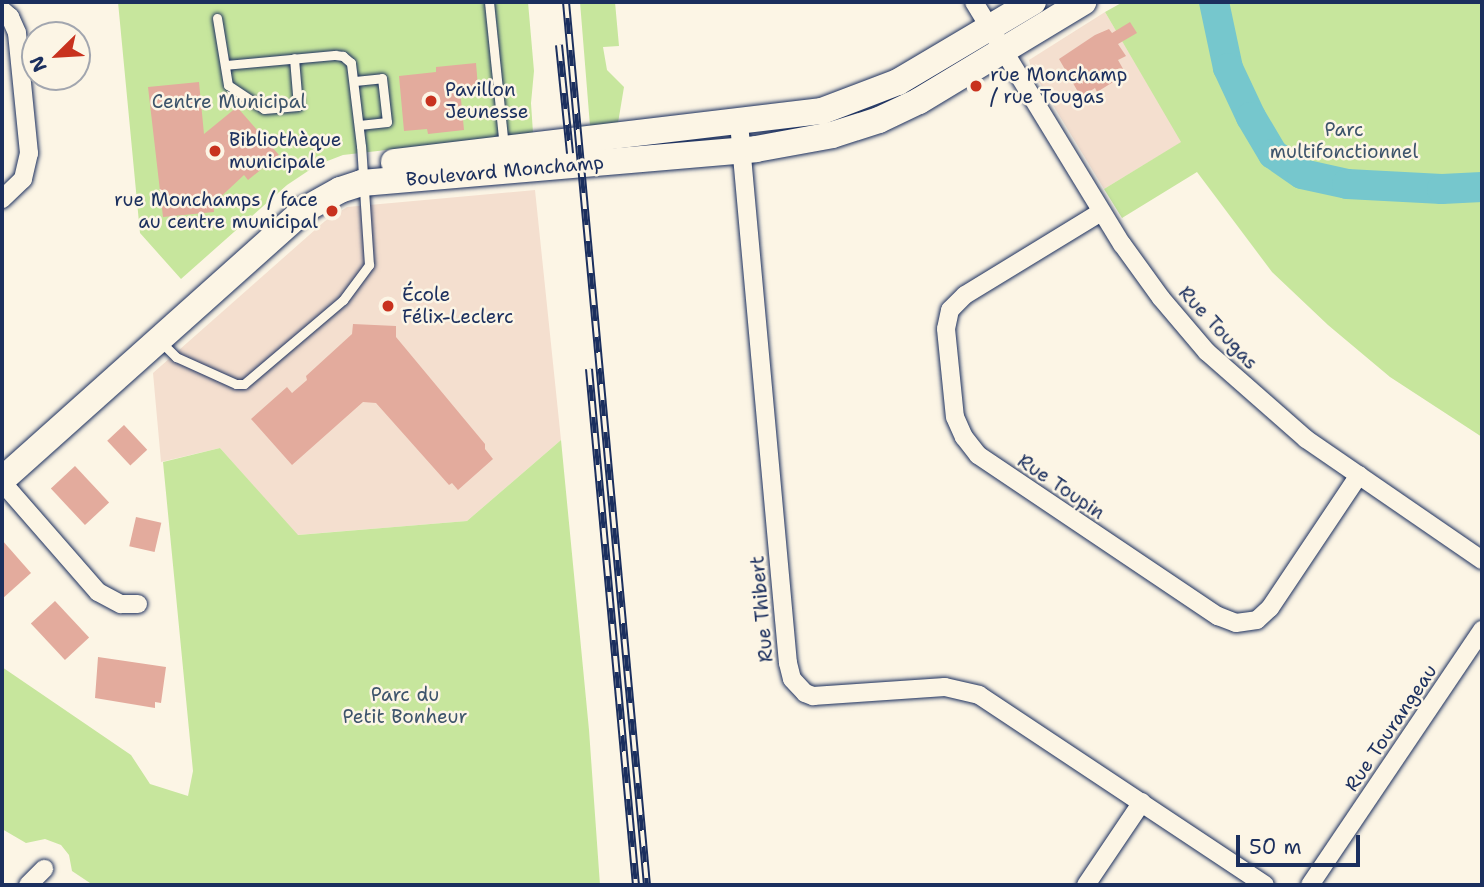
<!DOCTYPE html>
<html>
<head>
<meta charset="utf-8">
<style>
	body { margin:0 }
	#map { position:relative; width:1484px; height:887px; overflow:hidden; background:#fcf5e5; font-family:"Shantell Sans",sans-serif }
	div>[style] { position:absolute }
	[style*='--x'] { left:calc(var(--x)*1px); top:calc(var(--y)*1px); width:calc(var(--w)*1px); rotate:calc(var(--a)*1deg) }
	.built>* { inset:0; background:#f4dfcf }
	.green>* { inset:0; background:#c7e69d }
	.river>* { height:30px; margin:-15px; padding:0 15px; transform-origin:15px; border-radius:15px; background:#76c7cd }
	.building>* { inset:0; background:#e3ab9d; transform-origin:0 0 }
	.roads { filter:drop-shadow(0 0 2px #1b2f5e) drop-shadow(0 0 2px #1b2f5e) }
	.lane>* { height:9px; margin:-4.5px; padding:0 4.5px; transform-origin:4.5px; border-radius:4.5px; background:#fcf5e5 }
	.street>* { height:18px; margin:-9px; padding:0 9px; transform-origin:9px; border-radius:9px; background:#fcf5e5 }
	.secondary>* { height:26px; margin:-13px; padding:0 13px; transform-origin:13px; border-radius:13px; background:#fcf5e5 }
	.rail>* { height:8px; margin-top:-4px; transform-origin:0; background:repeating-linear-gradient(90deg,#fcf5e5 0 16px,#1b2f5e 0 32px); box-sizing:border-box; border-block:2px solid #1b2f5e }
	.dots>* { width:19px; height:19px; translate:-50% -50%; box-sizing:border-box; border:4px solid #fcf5e5; border-radius:50% }
	span { translate:-50% -50%; white-space:nowrap; text-align:center; line-height:1.15; -webkit-text-stroke:5px #fcf5e5; paint-order:stroke }
	.poi-label { font-size:19px; color:#1b2f5e }
	.left { translate:0 -50%; text-align:left }
	.right { translate:-100% -50%; text-align:right }
	.park-label { font-size:19px; color:#3d546b }
	.street-label { font-size:19px; color:#1b2f5e }
	.frame { position:absolute; inset:0; border:4px solid #1b2f5e; pointer-events:none }
	.north { position:absolute; left:21px; top:21px; width:70px; height:70px; box-sizing:border-box; background:#fcf5e5; border:2px solid #a2a6af; border-radius:50%; rotate:246deg; font-size:19px; font-weight:700; line-height:28px; text-align:center; color:#1b2f5e }
	.north::after { content:''; display:block; margin:auto; width:24px; height:32px; background:#c8321e; clip-path:polygon(50% 0,100% 100%,50% 72%,0 100%) }
	.scale { position:absolute; left:1236px; top:835px; width:124px; height:32px; box-sizing:border-box; border:4px solid #1b2f5e; border-top:0; padding-left:9px; font-size:21px; line-height:24px; white-space:nowrap; color:#1b2f5e; -webkit-text-stroke:5px #fcf5e5; paint-order:stroke }
</style>
</head>
<body>
<div id="map">
	<div class="built">
		<i style="clip-path:polygon(1105px 12px,1182px 142px,1104px 189px,1031px 69px,1029px 60px)"></i>
		<i style="clip-path:polygon(535px 190px,561px 440px,467px 521px,297px 535px,220px 448px,161px 462px,153px 373px,325px 221px,347px 207px)"></i>
	</div>
	<div class="green">
		<i style="clip-path:polygon(118px 2px,528px 2px,534px 71px,531px 103px,533px 133px,343px 155px,317px 165px,287px 185px,181px 279px,140px 233px)"></i>
		<i style="clip-path:polygon(580px 2px,615px 2px,619px 46px,603px 47px,607px 70px,624px 87px,618px 123px,590px 126px)"></i>
		<i style="clip-path:polygon(1123px 2px,1482px 2px,1482px 437px,1390px 377px,1328px 325px,1272px 272px,1197px 172px,1122px 218px,1104px 189px,1181px 142px,1105px 12px)"></i>
		<i style="clip-path:polygon(561px 440px,589px 730px,600px 885px,93px 885px,72px 871px,69px 855px,61px 845px,45px 839px,26px 843px,2px 829px,2px 667px,131px 755px,150px 784px,188px 796px,193px 771px,163px 462px,220px 448px,298px 535px,467px 521px)"></i>
	</div>
	<div class="river">
		<i style="--x:1214;--y:2;--w:67;--a:78"></i>
		<i style="--x:1228;--y:68;--w:54;--a:64.9"></i>
		<i style="--x:1251;--y:117;--w:43;--a:59.3"></i>
		<i style="--x:1273;--y:154;--w:35;--a:35"></i>
		<i style="--x:1302;--y:174;--w:46;--a:12.5"></i>
		<i style="--x:1347;--y:184;--w:95;--a:3"></i>
		<i style="--x:1442;--y:189;--w:40;--a:-2.9"></i>
	</div>
	<div class="building">
		<i style="clip-path:polygon(1130px 22px,1137px 33px,1118px 44px,1126px 56px,1118px 60px,1126px 74px,1097px 92px,1095px 88px,1081px 97px,1059px 59px,1095px 35px,1109px 29px,1112px 33px)"></i>
		<i style="clip-path:polygon(476px 63px,478px 87px,460px 89px,464px 130px,428px 134px,427px 129px,404px 131px,399px 76px,436px 72px,436px 67px)"></i>
		<i style="clip-path:polygon(199px 82px,204px 134px,237px 107px,279px 155px,248px 180px,244px 175px,213px 204px,214px 212px,163px 217px,148px 87px)"></i>
		<i style="clip-path:polygon(353px 324px,396px 326px,396px 337px,485px 444px,485px 449px,493px 459px,458px 490px,452px 483px,449px 485px,376px 403px,363px 402px,292px 465px,251px 419px,287px 387px,292px 393px,307px 380px,306px 376px,352px 334px)"></i>
		<i style="left:124px;top:425px;width:34px;height:23px;rotate:47deg"></i>
		<i style="left:75px;top:466px;width:50px;height:33px;rotate:47deg"></i>
		<i style="left:136px;top:517px;width:26px;height:30px;rotate:13deg"></i>
		<i style="clip-path:polygon(2px 540px,31px 573px,2px 599px)"></i>
		<i style="left:55px;top:601px;width:50px;height:33px;rotate:47deg"></i>
		<i style="clip-path:polygon(98px 657px,166px 667px,161px 703px,155px 702px,155px 708px,95px 698px)"></i>
	</div>
	<div class="roads">
		<div class="lane">
			<i style="--x:489;--y:2;--w:146;--a:84.1"></i>
			<i style="--x:217;--y:18;--w:68;--a:80.7"></i>
			<i style="--x:228;--y:85;--w:43;--a:33.7"></i>
			<i style="--x:264;--y:109;--w:34;--a:-5"></i>
			<i style="--x:298;--y:106;--w:48;--a:-94.8"></i>
			<i style="--x:355;--y:81;--w:27;--a:-6"></i>
			<i style="--x:382;--y:78;--w:44;--a:83.5"></i>
			<i style="--x:387;--y:122;--w:28;--a:174"></i>
			<i style="--x:160;--y:341;--w:23;--a:45"></i>
			<i style="--x:176;--y:357;--w:66;--a:24.2"></i>
			<i style="--x:236;--y:384;--w:8;--a:0"></i>
			<i style="--x:244;--y:384;--w:130;--a:-40.3"></i>
			<i style="--x:343;--y:300;--w:44;--a:-53.4"></i>
			<i style="--x:369;--y:265;--w:119;--a:-93.8"></i>
			<i style="--x:361;--y:146;--w:84;--a:-96.9"></i>
			<i style="--x:351;--y:63;--w:11;--a:-139"></i>
			<i style="--x:343;--y:56;--w:8;--a:-173"></i>
			<i style="--x:335;--y:55;--w:110;--a:174.8"></i>
		</div>
		<div class="street">
			<i style="--x:974;--y:2;--w:284;--a:58.6"></i>
			<i style="--x:1122;--y:244;--w:67;--a:54.2"></i>
			<i style="--x:1161;--y:298;--w:71;--a:49.6"></i>
			<i style="--x:1207;--y:352;--w:132;--a:41.3"></i>
			<i style="--x:1306;--y:439;--w:214;--a:34.5"></i>
			<i style="--x:2;--y:10;--w:11;--a:41"></i>
			<i style="--x:10;--y:17;--w:17;--a:66"></i>
			<i style="--x:17;--y:33;--w:121;--a:84.3"></i>
			<i style="--x:29;--y:153;--w:27;--a:103"></i>
			<i style="--x:23;--y:179;--w:29;--a:136"></i>
			<i style="--x:739;--y:123;--w:542;--a:84.82"></i>
			<i style="--x:788;--y:663;--w:16;--a:76"></i>
			<i style="--x:792;--y:679;--w:19;--a:47"></i>
			<i style="--x:805;--y:693;--w:9;--a:21"></i>
			<i style="--x:813;--y:696;--w:132;--a:-3.9"></i>
			<i style="--x:945;--y:687;--w:35;--a:13"></i>
			<i style="--x:979;--y:695;--w:343;--a:33.6"></i>
			<i style="--x:1101;--y:212;--w:159;--a:148.6"></i>
			<i style="--x:965;--y:295;--w:21;--a:135"></i>
			<i style="--x:950;--y:310;--w:19;--a:102"></i>
			<i style="--x:946;--y:329;--w:88;--a:84.2"></i>
			<i style="--x:955;--y:417;--w:22;--a:66"></i>
			<i style="--x:964;--y:437;--w:23;--a:52"></i>
			<i style="--x:978;--y:455;--w:289;--a:33.9"></i>
			<i style="--x:1218;--y:616;--w:19;--a:21"></i>
			<i style="--x:1236;--y:623;--w:21;--a:-8"></i>
			<i style="--x:1257;--y:620;--w:18;--a:-43"></i>
			<i style="--x:1270;--y:608;--w:160;--a:-56.2"></i>
			<i style="--x:2;--y:482;--w:146;--a:48.9"></i>
			<i style="--x:98;--y:592;--w:26;--a:28"></i>
			<i style="--x:121;--y:604;--w:17;--a:0"></i>
			<i style="--x:28;--y:885;--w:23;--a:-45"></i>
			<i style="--x:1086;--y:885;--w:100;--a:-56"></i>
			<i style="--x:1310;--y:885;--w:308;--a:-56"></i>
		</div>
		<div class="secondary">
			<i style="--x:394;--y:162;--w:431;--a:-6.8"></i>
			<i style="--x:822;--y:111;--w:81;--a:-20.9"></i>
			<i style="--x:898;--y:82;--w:157;--a:-30.7"></i>
			<i style="--x:2;--y:480;--w:405;--a:-41.8"></i>
			<i style="--x:304;--y:210;--w:41;--a:-29.1"></i>
			<i style="--x:340;--y:190;--w:23;--a:-18"></i>
			<i style="--x:362;--y:183;--w:395;--a:-4.9"></i>
			<i style="--x:756;--y:149;--w:77;--a:-10.4"></i>
			<i style="--x:832;--y:135;--w:49;--a:-17.7"></i>
			<i style="--x:879;--y:120;--w:44;--a:-25.4"></i>
			<i style="--x:919;--y:101;--w:192;--a:-31.1"></i>
		</div>
	</div>
	<div class="rail">
		<i style="--x:566;--y:2;--w:887;--a:84.76"></i>
		<i style="--x:559;--y:45;--w:109;--a:84.2"></i>
		<i style="--x:589;--y:369;--w:518;--a:84.8"></i>
	</div>
	<div class="dots">
		<i style="left:976px;top:86px;background:#c8321e"></i>
		<i style="left:431px;top:101px;background:#c8321e"></i>
		<i style="left:215px;top:151px;background:#c8321e"></i>
		<i style="left:332px;top:211px;background:#c8321e"></i>
		<i style="left:388px;top:306px;background:#c8321e"></i>
	</div>
	<div class="poi-label">
		<span class="left" style="left:990px;top:86px">rue Monchamp<br>/ rue Tougas</span>
		<span class="left" style="left:445px;top:101px">Pavillon<br>Jeunesse</span>
		<span class="left" style="left:229px;top:151px">Bibliothèque<br>municipale</span>
		<span class="right" style="left:318px;top:211px">rue Monchamps / face<br>au centre municipal</span>
		<span class="left" style="left:402px;top:306px">École<br>Félix-Leclerc</span>
	</div>
	<div class="park-label">
		<span style="left:229px;top:102px">Centre Municipal</span>
		<span style="left:1344px;top:141px">Parc<br>multifonctionnel</span>
		<span style="left:405px;top:706px">Parc du<br>Petit Bonheur</span>
	</div>
	<div class="street-label">
		<span style="left:505px;top:171px;rotate:-5deg">Boulevard Monchamp</span>
		<span style="left:1218px;top:328px;rotate:47deg">Rue Tougas</span>
		<span style="left:1061px;top:487px;rotate:34deg">Rue Toupin</span>
		<span style="left:762px;top:609px;rotate:-95deg">Rue Thibert</span>
		<span style="left:1391px;top:728px;rotate:-56deg">Rue Tourangeau</span>
	</div>
	<div class="frame"></div>
	<div class="north">N</div>
	<div class="scale">50 m</div>
</div>
</body>
</html>
